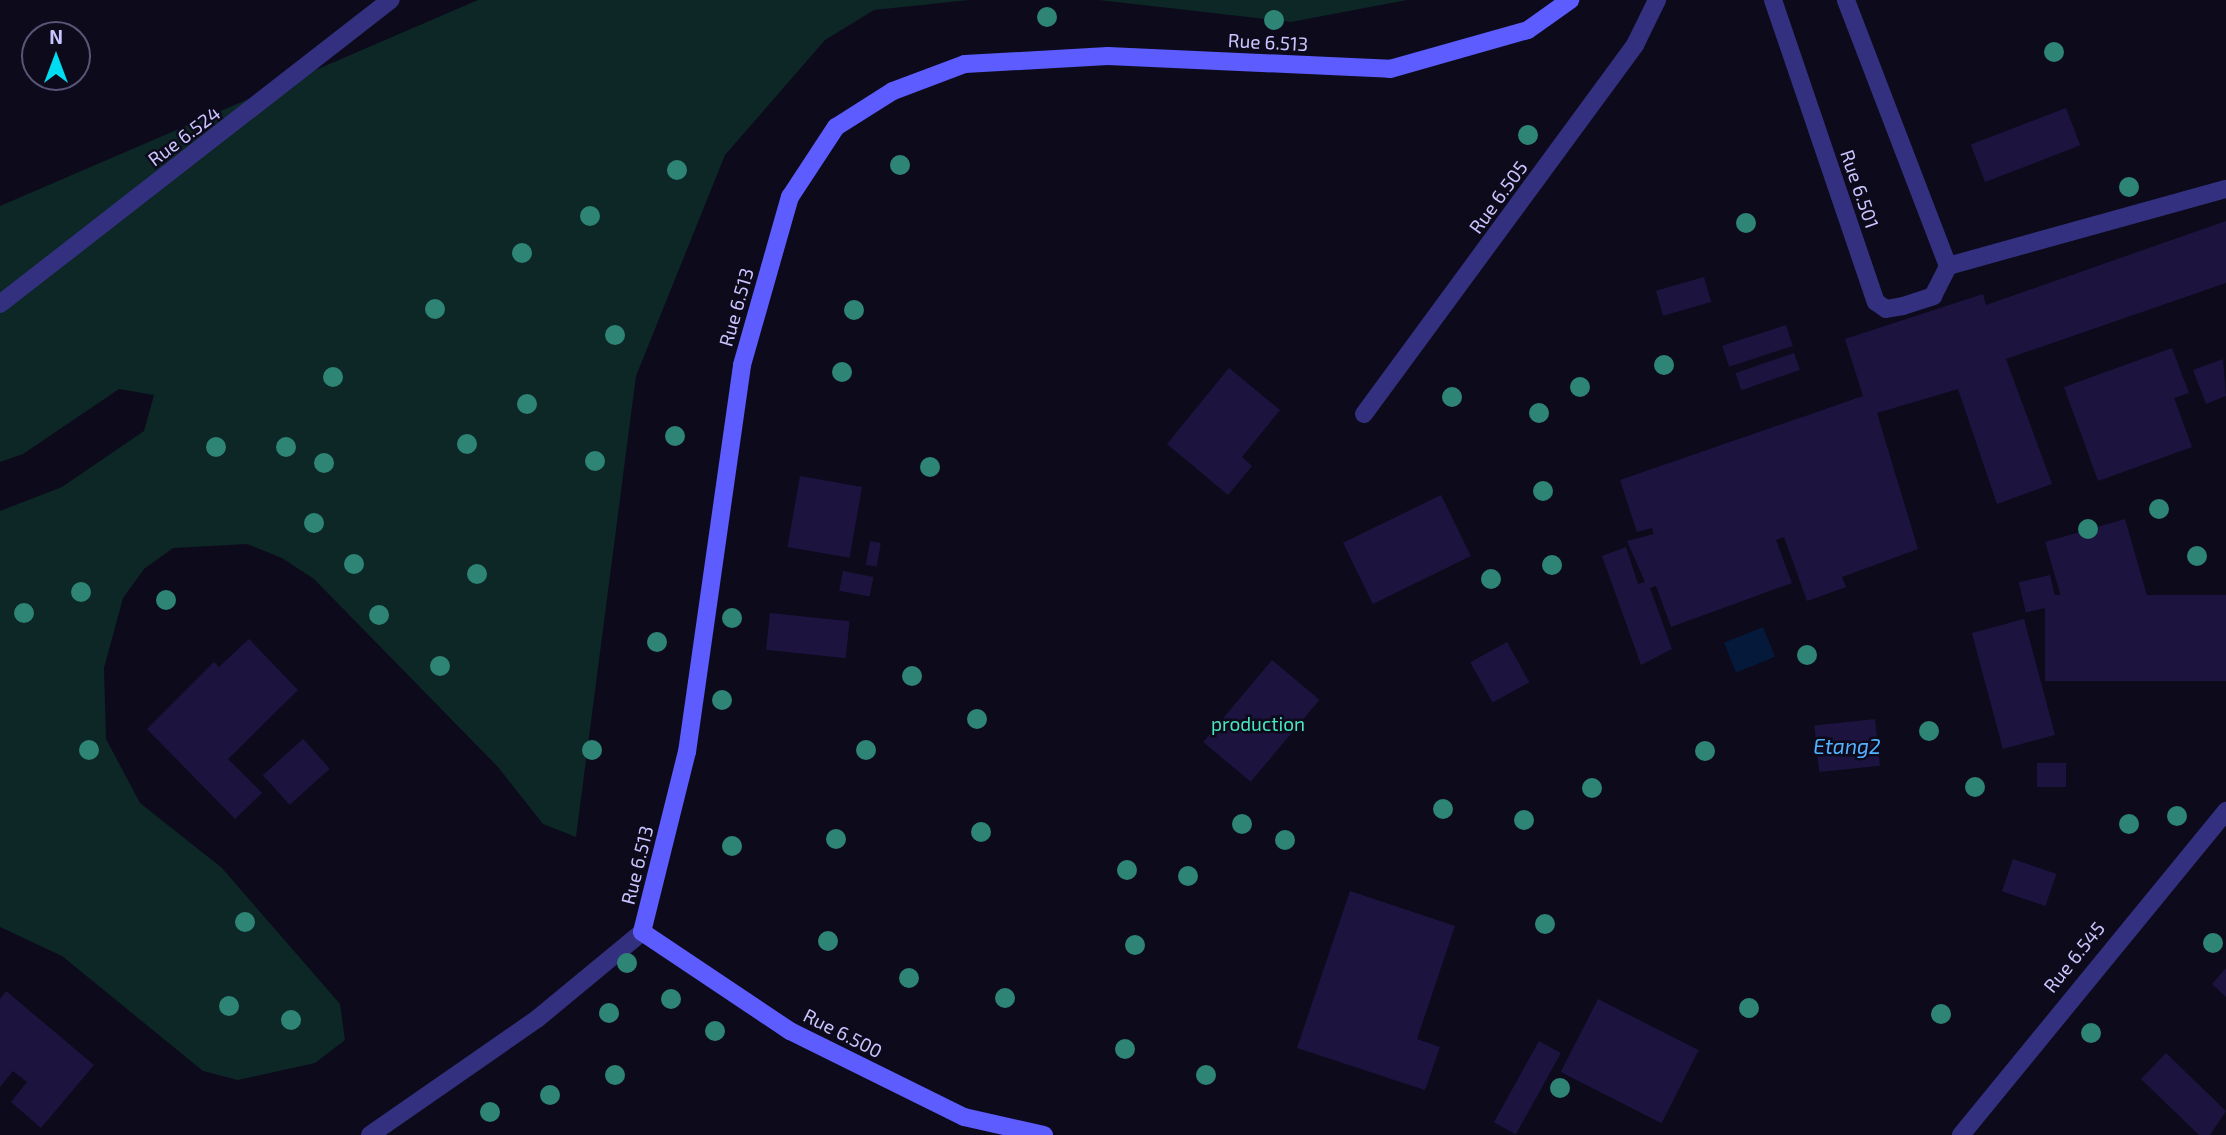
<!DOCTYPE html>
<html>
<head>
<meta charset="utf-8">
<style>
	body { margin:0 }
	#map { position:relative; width:2226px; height:1135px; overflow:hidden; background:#0d0a1c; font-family:"Exo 2",sans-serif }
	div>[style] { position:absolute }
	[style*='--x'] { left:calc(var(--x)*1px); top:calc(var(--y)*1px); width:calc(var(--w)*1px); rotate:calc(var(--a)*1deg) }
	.green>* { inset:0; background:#0c2725 }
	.water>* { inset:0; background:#05193a; transform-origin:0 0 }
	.building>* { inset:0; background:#1c143f; transform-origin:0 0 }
	.street>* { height:18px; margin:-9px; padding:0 9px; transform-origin:9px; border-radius:9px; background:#33317f }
	.secondary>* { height:18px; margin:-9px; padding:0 9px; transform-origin:9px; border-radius:9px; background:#5d5cff }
	.trees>* { width:20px; height:20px; margin:-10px; border-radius:50%; background:#2e8475 }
	span { translate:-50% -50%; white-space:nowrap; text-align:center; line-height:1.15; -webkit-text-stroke:5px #0d0a1c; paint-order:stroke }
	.street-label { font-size:19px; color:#cbc5ff }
	.park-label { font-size:19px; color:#49e7bd }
	.water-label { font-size:21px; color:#53b2ff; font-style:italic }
	.north { position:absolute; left:21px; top:21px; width:70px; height:70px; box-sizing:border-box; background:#0d0a1c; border:2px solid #595577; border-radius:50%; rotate:0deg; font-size:19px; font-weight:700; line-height:28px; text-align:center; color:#cbc5ff }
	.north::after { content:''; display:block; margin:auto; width:24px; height:32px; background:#00dcf0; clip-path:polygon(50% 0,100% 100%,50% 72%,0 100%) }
</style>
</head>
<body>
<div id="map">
	<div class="green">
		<i style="clip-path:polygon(478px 0,969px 0,874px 10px,825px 40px,725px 155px,636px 376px,576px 837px,543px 824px,498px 767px,314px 579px,282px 558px,247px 544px,173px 548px,144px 569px,123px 598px,104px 668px,106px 739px,140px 803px,222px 868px,340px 1004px,345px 1040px,315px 1063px,238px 1080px,203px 1071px,62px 956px,0 927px,0 511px,62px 487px,144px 431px,154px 395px,119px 389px,23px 454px,0 462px,0 206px)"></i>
		<i style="clip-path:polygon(1099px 0,1407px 0,1291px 22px)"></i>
	</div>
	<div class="water">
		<i style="left:1763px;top:627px;width:32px;height:42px;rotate:68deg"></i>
	</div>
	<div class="building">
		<i style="left:2066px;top:108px;width:40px;height:102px;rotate:69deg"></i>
		<i style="clip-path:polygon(2226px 221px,2226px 283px,2006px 359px,2052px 484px,1997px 504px,1958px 389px,1877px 413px,1918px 549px,1842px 577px,1846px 587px,1807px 601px,1784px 537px,1776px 540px,1792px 583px,1671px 627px,1656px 586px,1650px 588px,1672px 649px,1641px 665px,1602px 556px,1626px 547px,1638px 584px,1645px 582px,1627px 541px,1654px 534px,1652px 528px,1637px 532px,1620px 480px,1863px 396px,1845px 339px,1983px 294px,1986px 305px)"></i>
		<i style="left:1704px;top:277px;width:26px;height:50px;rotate:74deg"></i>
		<i style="left:1786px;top:325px;width:22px;height:67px;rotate:72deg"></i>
		<i style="clip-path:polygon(2172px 348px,2189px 393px,2174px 398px,2192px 447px,2098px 481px,2064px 387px)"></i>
		<i style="left:1794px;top:353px;width:18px;height:62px;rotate:71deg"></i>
		<i style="clip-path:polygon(2223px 359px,2226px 396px,2206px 404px,2193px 370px)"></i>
		<i style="clip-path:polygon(1229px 368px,1280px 410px,1242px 457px,1252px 466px,1228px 495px,1167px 444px)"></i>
		<i style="left:800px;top:476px;width:63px;height:72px;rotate:10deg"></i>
		<i style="left:1441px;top:495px;width:68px;height:109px;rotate:64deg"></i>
		<i style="left:2125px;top:519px;width:89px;height:83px;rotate:74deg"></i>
		<i style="left:870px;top:541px;width:11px;height:24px;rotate:10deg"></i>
		<i style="left:843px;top:571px;width:31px;height:20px;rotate:11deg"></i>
		<i style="left:2050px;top:575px;width:31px;height:32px;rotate:77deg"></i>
		<i style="left:2226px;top:595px;width:86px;height:181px;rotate:90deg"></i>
		<i style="left:770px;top:613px;width:80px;height:37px;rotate:6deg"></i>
		<i style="left:2024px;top:619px;width:120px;height:54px;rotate:75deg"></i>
		<i style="clip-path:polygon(249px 639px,298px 690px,228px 759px,262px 793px,235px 819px,147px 729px,214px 662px,219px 667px)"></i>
		<i style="left:1507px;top:642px;width:46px;height:42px;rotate:61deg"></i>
		<i style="left:1272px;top:660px;width:62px;height:107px;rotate:40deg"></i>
		<i style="left:1875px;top:719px;width:47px;height:61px;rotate:84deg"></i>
		<i style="left:303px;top:739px;width:40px;height:54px;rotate:48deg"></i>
		<i style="left:2066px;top:763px;width:24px;height:29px;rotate:90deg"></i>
		<i style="left:2013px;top:859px;width:46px;height:34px;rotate:19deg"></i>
		<i style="clip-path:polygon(1350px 891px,1455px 926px,1417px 1039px,1440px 1047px,1425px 1090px,1297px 1048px)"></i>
		<i style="clip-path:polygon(2226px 968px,2226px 997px,2212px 984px)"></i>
		<i style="clip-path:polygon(6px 991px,94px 1065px,41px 1128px,11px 1102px,27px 1082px,13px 1071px,0 1087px,0 999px)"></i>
		<i style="left:1598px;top:999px;width:113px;height:82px;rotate:27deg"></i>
		<i style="left:1539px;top:1041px;width:25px;height:93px;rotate:29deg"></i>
		<i style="clip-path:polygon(2166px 1053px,2226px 1111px,2210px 1135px,2199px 1135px,2141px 1079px)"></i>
	</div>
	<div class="street">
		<i style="--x:1773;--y:0;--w:319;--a:71.2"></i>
		<i style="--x:1876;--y:302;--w:12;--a:35"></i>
		<i style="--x:1886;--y:309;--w:17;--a:-10"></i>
		<i style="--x:1903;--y:306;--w:32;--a:-18"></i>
		<i style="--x:1933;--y:296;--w:34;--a:-63"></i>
		<i style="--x:1948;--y:266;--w:285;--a:-111"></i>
		<i style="--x:1948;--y:266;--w:288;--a:-15.5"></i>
		<i style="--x:0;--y:304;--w:495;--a:-37.9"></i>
		<i style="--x:1364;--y:414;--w:458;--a:-53.7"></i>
		<i style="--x:1635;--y:45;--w:50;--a:-63.9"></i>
		<i style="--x:370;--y:1135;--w:203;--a:-34.8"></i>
		<i style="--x:537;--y:1019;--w:136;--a:-39.6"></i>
		<i style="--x:1961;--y:1135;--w:419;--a:-50.7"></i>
	</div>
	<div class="secondary">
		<i style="--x:1044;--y:1135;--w:82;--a:-167.3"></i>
		<i style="--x:964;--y:1117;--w:194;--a:-153.7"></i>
		<i style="--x:790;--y:1031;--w:178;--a:-146.2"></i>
		<i style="--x:642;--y:932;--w:186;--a:-76"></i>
		<i style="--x:687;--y:752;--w:391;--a:-81.9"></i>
		<i style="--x:742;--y:365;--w:175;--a:-74.1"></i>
		<i style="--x:790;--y:197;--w:84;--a:-56.7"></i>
		<i style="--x:836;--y:127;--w:67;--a:-32.3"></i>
		<i style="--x:893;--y:91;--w:77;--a:-20.6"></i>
		<i style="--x:965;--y:64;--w:143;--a:-3.2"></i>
		<i style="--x:1108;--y:56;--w:282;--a:2.6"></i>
		<i style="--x:1390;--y:69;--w:143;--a:-15.8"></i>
		<i style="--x:1528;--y:30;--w:52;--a:-35.5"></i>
	</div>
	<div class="trees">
		<i style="left:1047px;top:17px"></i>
		<i style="left:1274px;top:20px"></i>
		<i style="left:2054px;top:52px"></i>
		<i style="left:1528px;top:135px"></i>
		<i style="left:900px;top:165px"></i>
		<i style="left:677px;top:170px"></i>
		<i style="left:2129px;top:187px"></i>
		<i style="left:590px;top:216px"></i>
		<i style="left:1746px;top:223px"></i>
		<i style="left:522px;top:253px"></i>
		<i style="left:435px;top:309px"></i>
		<i style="left:854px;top:310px"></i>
		<i style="left:615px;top:335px"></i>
		<i style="left:1664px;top:365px"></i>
		<i style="left:842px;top:372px"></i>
		<i style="left:333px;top:377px"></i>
		<i style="left:1580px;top:387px"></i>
		<i style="left:1452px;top:397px"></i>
		<i style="left:527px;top:404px"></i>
		<i style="left:1539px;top:413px"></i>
		<i style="left:675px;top:436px"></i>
		<i style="left:467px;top:444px"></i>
		<i style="left:216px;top:447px"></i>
		<i style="left:286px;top:447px"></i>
		<i style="left:595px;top:461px"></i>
		<i style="left:324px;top:463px"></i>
		<i style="left:930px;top:467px"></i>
		<i style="left:1543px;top:491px"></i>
		<i style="left:2159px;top:509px"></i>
		<i style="left:314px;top:523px"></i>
		<i style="left:2088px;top:529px"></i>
		<i style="left:2197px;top:556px"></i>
		<i style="left:354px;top:564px"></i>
		<i style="left:1552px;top:565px"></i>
		<i style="left:477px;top:574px"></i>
		<i style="left:1491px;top:579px"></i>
		<i style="left:81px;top:592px"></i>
		<i style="left:166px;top:600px"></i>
		<i style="left:24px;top:613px"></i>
		<i style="left:379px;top:615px"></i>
		<i style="left:732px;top:618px"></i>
		<i style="left:657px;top:642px"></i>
		<i style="left:1807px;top:655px"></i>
		<i style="left:440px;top:666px"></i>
		<i style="left:912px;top:676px"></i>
		<i style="left:722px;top:700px"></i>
		<i style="left:977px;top:719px"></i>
		<i style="left:1929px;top:731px"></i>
		<i style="left:89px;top:750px"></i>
		<i style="left:592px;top:750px"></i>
		<i style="left:866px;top:750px"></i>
		<i style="left:1705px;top:751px"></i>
		<i style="left:1975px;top:787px"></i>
		<i style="left:1592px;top:788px"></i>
		<i style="left:1443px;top:809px"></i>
		<i style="left:2177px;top:816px"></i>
		<i style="left:1524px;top:820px"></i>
		<i style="left:1242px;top:824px"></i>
		<i style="left:2129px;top:824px"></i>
		<i style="left:981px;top:832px"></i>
		<i style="left:836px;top:839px"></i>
		<i style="left:1285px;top:840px"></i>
		<i style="left:732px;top:846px"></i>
		<i style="left:1127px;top:870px"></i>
		<i style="left:1188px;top:876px"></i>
		<i style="left:245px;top:922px"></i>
		<i style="left:1545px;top:924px"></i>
		<i style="left:828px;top:941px"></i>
		<i style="left:2213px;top:943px"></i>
		<i style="left:1135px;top:945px"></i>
		<i style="left:627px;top:963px"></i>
		<i style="left:909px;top:978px"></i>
		<i style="left:1005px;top:998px"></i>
		<i style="left:671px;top:999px"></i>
		<i style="left:229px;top:1006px"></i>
		<i style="left:1749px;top:1008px"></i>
		<i style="left:609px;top:1013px"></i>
		<i style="left:1941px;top:1014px"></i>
		<i style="left:291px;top:1020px"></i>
		<i style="left:715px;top:1031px"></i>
		<i style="left:2091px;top:1033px"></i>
		<i style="left:1125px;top:1049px"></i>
		<i style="left:615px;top:1075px"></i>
		<i style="left:1206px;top:1075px"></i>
		<i style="left:1560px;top:1088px"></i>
		<i style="left:550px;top:1095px"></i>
		<i style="left:490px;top:1112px"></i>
	</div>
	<div class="street-label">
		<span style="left:1268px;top:42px;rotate:3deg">Rue 6.513</span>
		<span style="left:184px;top:136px;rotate:-37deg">Rue 6.524</span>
		<span style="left:1860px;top:189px;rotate:71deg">Rue 6.501</span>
		<span style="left:1498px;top:197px;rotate:-54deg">Rue 6.505</span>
		<span style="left:736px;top:307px;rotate:-74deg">Rue 6.513</span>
		<span style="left:637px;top:865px;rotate:-76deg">Rue 6.513</span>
		<span style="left:2074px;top:957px;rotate:-51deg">Rue 6.545</span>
		<span style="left:843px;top:1033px;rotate:27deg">Rue 6.500</span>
	</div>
	<div class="park-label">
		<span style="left:1258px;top:724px">production</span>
	</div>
	<div class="water-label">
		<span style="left:1847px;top:746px">Etang2</span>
	</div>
	<div class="north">N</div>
</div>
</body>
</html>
